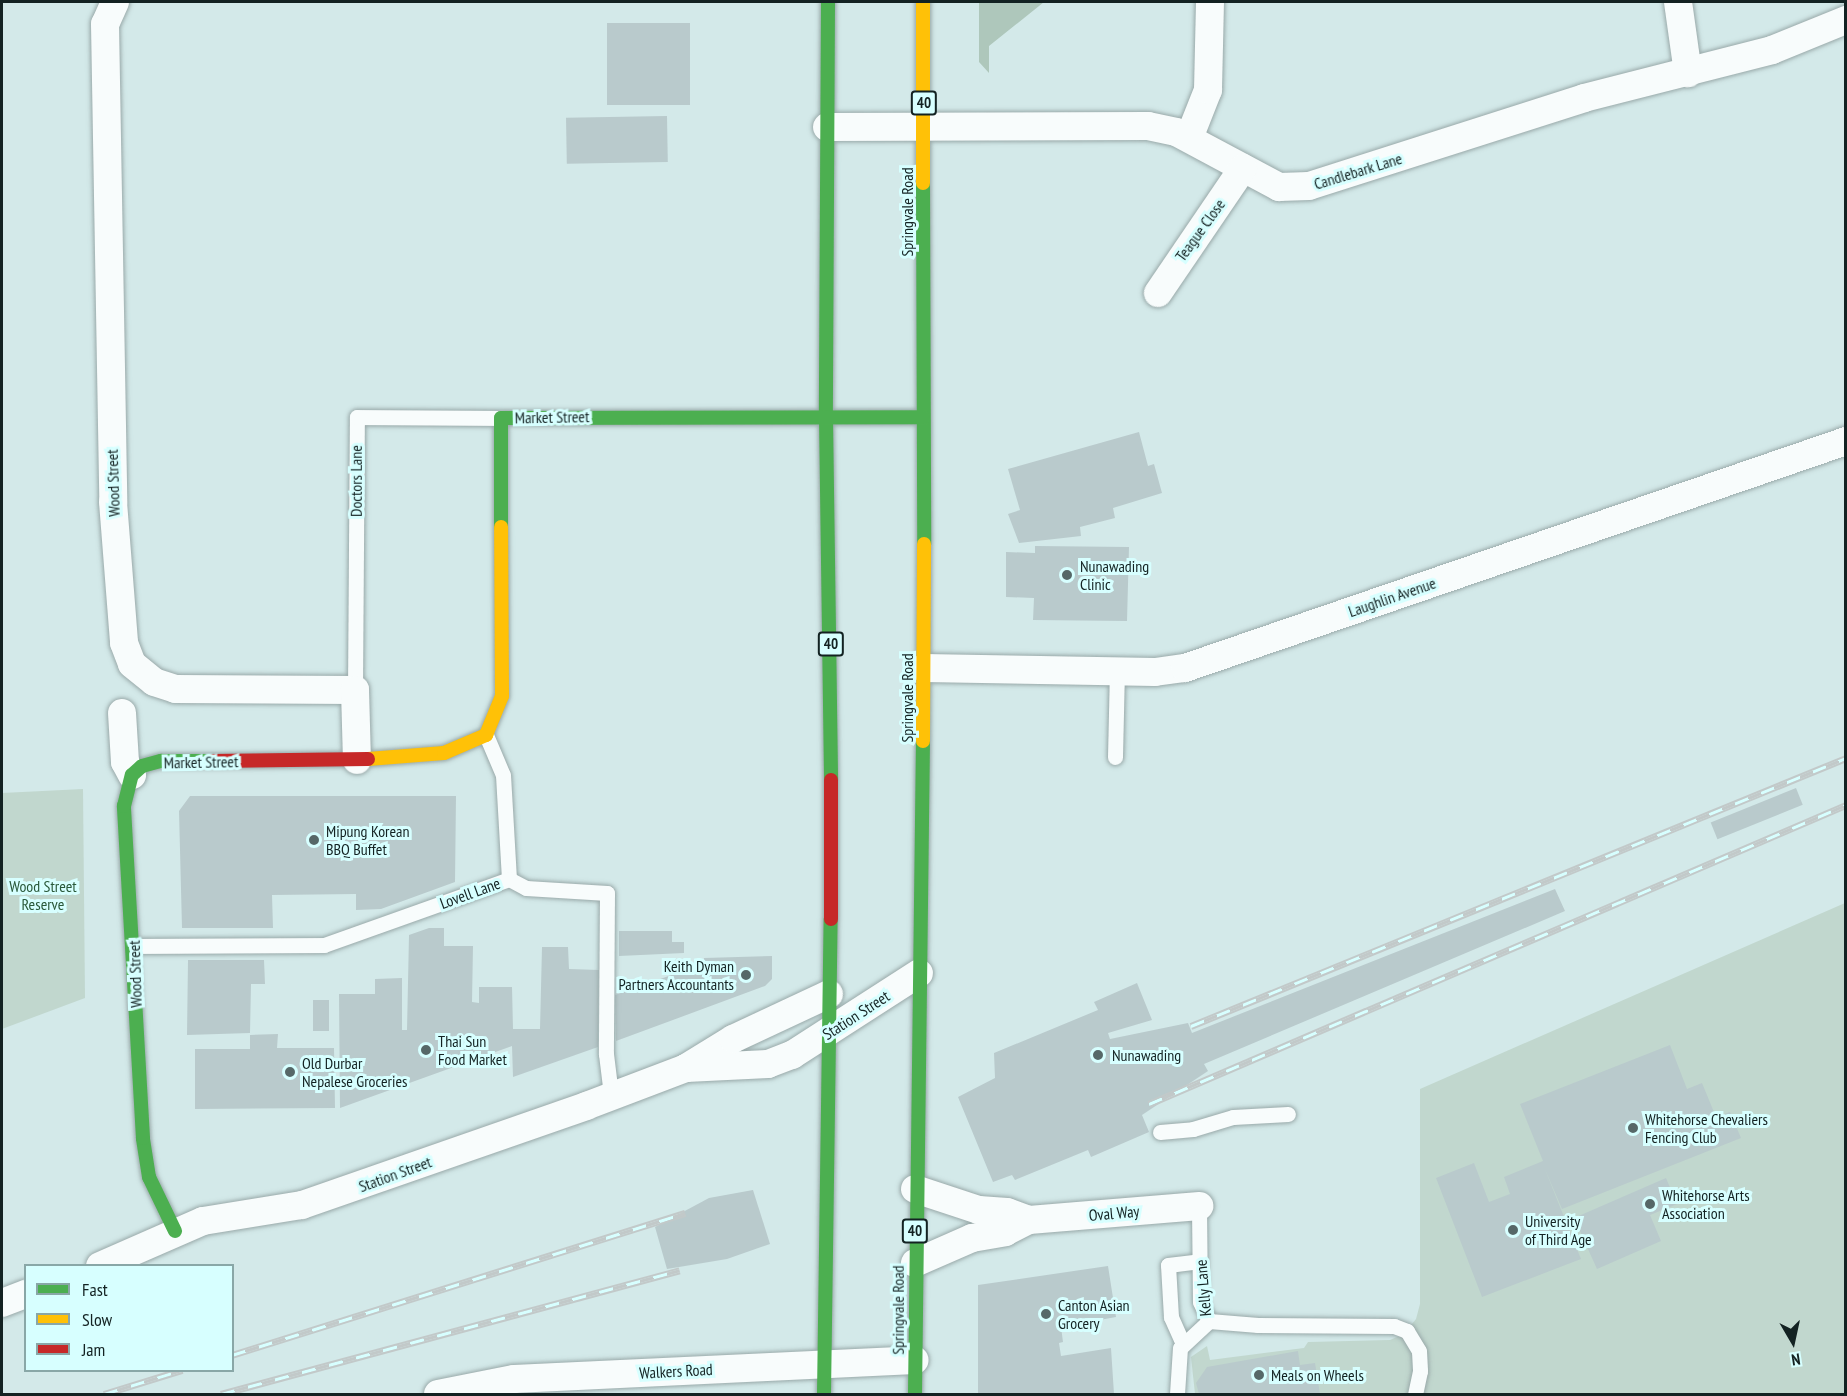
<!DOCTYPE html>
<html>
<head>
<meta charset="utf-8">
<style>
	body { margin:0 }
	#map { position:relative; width:1847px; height:1396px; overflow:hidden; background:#d3e9e9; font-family:"PT Sans Narrow",sans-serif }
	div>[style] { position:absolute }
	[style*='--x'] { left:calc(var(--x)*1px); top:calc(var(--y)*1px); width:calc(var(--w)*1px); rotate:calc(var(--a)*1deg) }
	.green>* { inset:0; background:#c1d7ce }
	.forest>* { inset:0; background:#aec7bb }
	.building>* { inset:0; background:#b9cacc; transform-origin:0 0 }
	.roads { filter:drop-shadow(0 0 2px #99a9a9) drop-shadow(0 0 2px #99a9a9) }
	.lane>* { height:15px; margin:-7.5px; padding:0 7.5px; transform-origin:7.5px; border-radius:7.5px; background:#f8fcfc }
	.street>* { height:28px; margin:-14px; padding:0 14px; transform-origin:14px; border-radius:14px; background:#f8fcfc }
	.fast>* { height:14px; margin:-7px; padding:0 7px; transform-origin:7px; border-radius:7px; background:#4caf50 }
	.slow>* { height:14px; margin:-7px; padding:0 7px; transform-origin:7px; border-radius:7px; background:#ffc107 }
	.jam>* { height:14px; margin:-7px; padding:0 7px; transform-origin:7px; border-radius:7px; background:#c62828 }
	.rail>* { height:7px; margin-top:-3.5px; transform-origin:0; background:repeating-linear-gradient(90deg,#d7ffff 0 14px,#c2c9c9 0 28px); box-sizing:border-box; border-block:2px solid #c2c9c9 }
	.dots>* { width:16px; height:16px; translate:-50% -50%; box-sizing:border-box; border:3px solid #d7ffff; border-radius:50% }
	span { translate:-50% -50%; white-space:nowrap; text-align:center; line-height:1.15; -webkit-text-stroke:6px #d7ffff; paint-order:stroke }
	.shield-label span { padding:2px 4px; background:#d7ffff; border:2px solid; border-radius:4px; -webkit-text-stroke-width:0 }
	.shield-label { font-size:15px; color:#132222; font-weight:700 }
	.street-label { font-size:16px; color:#132222 }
	.poi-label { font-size:16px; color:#132222 }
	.left { translate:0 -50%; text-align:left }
	.right { translate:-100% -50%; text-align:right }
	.park-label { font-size:16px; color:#2a593a }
	.frame { position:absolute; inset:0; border:3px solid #132222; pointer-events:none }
	.legend { position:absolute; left:24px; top:1264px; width:210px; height:108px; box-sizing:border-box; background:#d7ffff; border:2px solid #89a7a7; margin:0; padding:8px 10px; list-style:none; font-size:18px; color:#132222 }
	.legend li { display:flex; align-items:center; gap:12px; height:30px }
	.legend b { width:30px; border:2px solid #89a7a7 }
	.north { position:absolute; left:1763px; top:1312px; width:60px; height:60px; -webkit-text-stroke:4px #d7ffff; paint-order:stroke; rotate:171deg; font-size:16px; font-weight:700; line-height:24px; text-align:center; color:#132222 }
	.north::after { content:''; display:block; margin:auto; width:21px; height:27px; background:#132222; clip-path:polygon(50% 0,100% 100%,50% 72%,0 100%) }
</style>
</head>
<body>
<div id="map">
	<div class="green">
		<i style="clip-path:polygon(83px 789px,85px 998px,2px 1029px,2px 793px)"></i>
		<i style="clip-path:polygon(1845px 903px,1845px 1394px,1195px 1394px,1191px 1357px,1207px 1346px,1210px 1360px,1304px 1348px,1308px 1342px,1390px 1340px,1404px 1334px,1416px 1319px,1420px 1304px,1420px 1089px)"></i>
	</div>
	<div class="forest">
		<i style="clip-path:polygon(979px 2px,1044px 2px,989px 46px,989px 73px,979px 62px)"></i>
	</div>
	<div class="building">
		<i style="left:607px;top:23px;width:83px;height:82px"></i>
		<i style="left:667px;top:116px;width:46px;height:101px;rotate:89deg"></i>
		<i style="clip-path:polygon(1139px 432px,1148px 466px,1154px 464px,1162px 493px,1113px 508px,1115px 518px,1080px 527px,1081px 536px,1019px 543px,1008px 514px,1020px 510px,1008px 469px)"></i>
		<i style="clip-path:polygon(1035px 546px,1129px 547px,1127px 621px,1033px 620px,1034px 598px,1006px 597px,1006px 552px,1035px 553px)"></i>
		<i style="left:1796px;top:788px;width:18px;height:92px;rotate:68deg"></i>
		<i style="clip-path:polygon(190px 796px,456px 796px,455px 882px,381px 909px,356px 910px,356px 894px,272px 895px,273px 928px,182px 928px,179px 811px)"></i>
		<i style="clip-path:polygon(1555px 889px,1565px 911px,1204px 1064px,1208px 1071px,1142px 1115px,1149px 1132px,1091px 1157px,1088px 1150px,1015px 1180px,1012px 1175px,993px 1182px,958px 1097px,995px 1078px,994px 1053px,1098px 1010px,1094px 1002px,1137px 983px,1152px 1020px,1108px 1033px,1110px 1039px,1188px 1023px,1192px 1033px)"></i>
		<i style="clip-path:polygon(429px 928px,444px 928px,444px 946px,473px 946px,472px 1002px,479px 1003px,479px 987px,512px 987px,513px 1029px,540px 1029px,542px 947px,568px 947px,569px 969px,599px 970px,598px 1047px,513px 1077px,512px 1046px,340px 1108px,339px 994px,375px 994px,375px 979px,402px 978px,402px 1030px,407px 1030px,409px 935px)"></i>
		<i style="clip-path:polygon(619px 931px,672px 931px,672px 942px,684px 942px,684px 953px,619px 956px)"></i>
		<i style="clip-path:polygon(772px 956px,772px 979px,765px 986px,616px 1041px,615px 995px,680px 972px,704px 972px,704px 958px)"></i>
		<i style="clip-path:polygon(188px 960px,264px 960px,265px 984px,251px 984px,250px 1033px,187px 1035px)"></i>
		<i style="left:329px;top:1000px;width:31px;height:16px;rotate:90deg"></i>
		<i style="clip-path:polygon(278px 1034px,277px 1048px,334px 1048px,335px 1108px,195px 1109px,195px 1049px,250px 1049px,250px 1035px)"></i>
		<i style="clip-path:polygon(1670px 1045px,1687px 1089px,1702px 1083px,1716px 1117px,1730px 1112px,1741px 1138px,1562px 1209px,1544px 1167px,1581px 1259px,1482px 1297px,1436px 1178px,1474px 1163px,1489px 1202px,1510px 1194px,1504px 1177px,1543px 1161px,1520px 1104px)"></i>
		<i style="clip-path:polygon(1666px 1178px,1677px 1204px,1650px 1215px,1661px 1241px,1597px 1269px,1574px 1218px)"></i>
		<i style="clip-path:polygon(753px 1190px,770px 1244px,727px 1259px,667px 1269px,655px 1227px,709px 1198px)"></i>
		<i style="clip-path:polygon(1108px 1266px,1116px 1317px,1061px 1327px,1063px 1342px,1059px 1343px,1061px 1356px,1111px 1348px,1114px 1394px,978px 1394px,978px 1285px)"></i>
		<i style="clip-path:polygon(1298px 1351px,1300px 1365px,1315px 1363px,1320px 1394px,1199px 1394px,1196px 1383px,1207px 1367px)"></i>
	</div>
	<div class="roads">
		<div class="lane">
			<i style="--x:355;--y:690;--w:273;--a:-89.6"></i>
			<i style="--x:357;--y:417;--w:144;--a:0.4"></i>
			<i style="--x:486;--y:735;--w:43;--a:67"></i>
			<i style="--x:503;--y:775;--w:104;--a:86.7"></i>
			<i style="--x:1115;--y:757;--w:87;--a:-88.7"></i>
			<i style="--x:134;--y:946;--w:190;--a:-0.3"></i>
			<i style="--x:324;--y:945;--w:196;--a:-19.6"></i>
			<i style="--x:509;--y:879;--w:19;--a:28"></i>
			<i style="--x:526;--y:888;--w:81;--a:3.5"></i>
			<i style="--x:607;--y:893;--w:161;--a:90.4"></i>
			<i style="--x:606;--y:1054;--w:41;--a:83"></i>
			<i style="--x:1160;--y:1132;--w:33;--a:-5"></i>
			<i style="--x:1193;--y:1129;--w:42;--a:-16.7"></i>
			<i style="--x:1233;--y:1117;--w:55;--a:-3.1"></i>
			<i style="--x:1209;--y:1321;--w:49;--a:4.7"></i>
			<i style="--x:1258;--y:1325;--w:136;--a:0.4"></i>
			<i style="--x:1394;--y:1326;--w:14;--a:21"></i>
			<i style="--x:1407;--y:1331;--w:23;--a:59"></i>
			<i style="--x:1419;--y:1351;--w:20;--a:87"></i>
			<i style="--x:1420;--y:1371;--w:24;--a:102"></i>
			<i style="--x:1183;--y:1344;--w:30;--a:-114"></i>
			<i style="--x:1171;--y:1317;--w:52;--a:-93.3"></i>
			<i style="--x:1168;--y:1265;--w:32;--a:-7"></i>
			<i style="--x:1177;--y:1394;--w:46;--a:-86.3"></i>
			<i style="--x:1180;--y:1348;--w:40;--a:-43"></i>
			<i style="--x:1209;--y:1321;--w:21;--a:-115"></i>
			<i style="--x:1200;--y:1302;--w:96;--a:-90.6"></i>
		</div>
		<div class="street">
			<i style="--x:115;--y:2;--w:24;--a:114"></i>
			<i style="--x:105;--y:24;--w:478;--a:89"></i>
			<i style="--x:113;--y:502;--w:141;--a:85.5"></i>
			<i style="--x:124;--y:643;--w:22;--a:69"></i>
			<i style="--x:132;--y:664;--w:28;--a:39"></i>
			<i style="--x:154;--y:682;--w:22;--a:18"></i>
			<i style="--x:175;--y:689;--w:180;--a:0.3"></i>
			<i style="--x:355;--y:690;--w:70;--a:88.4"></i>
			<i style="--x:1678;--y:2;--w:72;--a:82"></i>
			<i style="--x:827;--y:127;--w:321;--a:-0.2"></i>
			<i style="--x:1148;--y:126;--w:29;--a:12"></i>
			<i style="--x:1176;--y:132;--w:117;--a:28.1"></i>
			<i style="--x:1279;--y:187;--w:30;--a:-2"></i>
			<i style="--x:1309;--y:186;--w:289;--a:-17.7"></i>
			<i style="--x:1584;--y:98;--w:194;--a:-14.3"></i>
			<i style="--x:1772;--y:50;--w:80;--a:-22.1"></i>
			<i style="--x:1189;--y:138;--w:52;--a:-68.4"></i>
			<i style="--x:1208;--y:90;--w:88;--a:-88.7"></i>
			<i style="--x:1158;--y:293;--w:151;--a:-55.8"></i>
			<i style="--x:924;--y:668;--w:231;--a:1"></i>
			<i style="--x:1155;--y:672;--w:30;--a:-8"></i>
			<i style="--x:1185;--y:668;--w:699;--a:-18.95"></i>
			<i style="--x:122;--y:713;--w:49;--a:86.5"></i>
			<i style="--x:125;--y:762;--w:15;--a:62"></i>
			<i style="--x:686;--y:1068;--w:82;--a:-2.8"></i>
			<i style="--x:768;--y:1064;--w:26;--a:-21"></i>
			<i style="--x:792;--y:1055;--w:151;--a:-32.8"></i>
			<i style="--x:915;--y:1189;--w:67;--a:18.2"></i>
			<i style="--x:979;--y:1210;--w:28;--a:4"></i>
			<i style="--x:1007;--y:1212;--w:23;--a:20"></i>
			<i style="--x:915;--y:1263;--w:62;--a:-23.7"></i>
			<i style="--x:972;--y:1238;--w:34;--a:-10"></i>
			<i style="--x:1005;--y:1232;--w:27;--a:-27"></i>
			<i style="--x:1029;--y:1220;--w:171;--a:-4.7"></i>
			<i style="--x:100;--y:1266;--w:112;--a:-23.6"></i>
			<i style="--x:203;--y:1221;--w:100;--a:-9.2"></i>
			<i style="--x:302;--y:1205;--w:301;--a:-19.2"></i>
			<i style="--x:586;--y:1106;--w:107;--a:-20.8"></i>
			<i style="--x:686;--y:1068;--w:55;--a:-31.7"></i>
			<i style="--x:733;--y:1039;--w:106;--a:-25.1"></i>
			<i style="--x:2;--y:1303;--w:26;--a:-21"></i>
			<i style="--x:438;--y:1394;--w:77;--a:-11.2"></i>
			<i style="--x:514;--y:1379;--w:401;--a:-2.7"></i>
		</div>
		<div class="fast">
			<i style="--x:828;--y:2;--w:415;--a:90.3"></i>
			<i style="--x:826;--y:417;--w:363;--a:89.2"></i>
			<i style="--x:923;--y:183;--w:361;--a:89.8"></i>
			<i style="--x:501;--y:527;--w:109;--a:-90"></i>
			<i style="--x:501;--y:418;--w:422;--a:-0.1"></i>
			<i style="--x:175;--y:1231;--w:60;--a:-115.7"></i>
			<i style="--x:149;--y:1177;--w:39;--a:-99"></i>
			<i style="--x:143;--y:1138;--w:333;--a:-93.3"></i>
			<i style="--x:124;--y:806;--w:32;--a:-76"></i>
			<i style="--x:132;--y:775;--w:13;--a:-42"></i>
			<i style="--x:142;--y:766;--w:20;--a:-15"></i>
			<i style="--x:161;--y:761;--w:52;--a:0"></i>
			<i style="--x:824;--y:1394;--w:475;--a:-89.2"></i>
			<i style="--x:915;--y:1394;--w:653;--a:-89.3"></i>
		</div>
		<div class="slow">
			<i style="--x:923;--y:2;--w:181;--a:90"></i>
			<i style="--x:923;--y:741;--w:197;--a:-89.7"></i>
			<i style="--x:368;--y:759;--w:76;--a:-4.5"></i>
			<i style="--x:444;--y:753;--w:46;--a:-23.2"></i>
			<i style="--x:486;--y:735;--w:42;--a:-67.7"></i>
			<i style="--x:502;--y:696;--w:169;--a:-90.3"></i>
		</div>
		<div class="jam">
			<i style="--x:213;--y:761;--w:155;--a:-0.7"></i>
			<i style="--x:831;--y:780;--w:139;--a:90"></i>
		</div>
	</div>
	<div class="rail">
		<i style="--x:1191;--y:1026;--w:708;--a:-22.25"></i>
		<i style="--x:1149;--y:1104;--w:758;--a:-23.22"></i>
		<i style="--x:232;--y:1355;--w:475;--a:-17.4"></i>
		<i style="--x:104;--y:1394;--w:82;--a:-17.1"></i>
		<i style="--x:221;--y:1394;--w:475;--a:-15.1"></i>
	</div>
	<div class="dots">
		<i style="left:1067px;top:575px;background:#566868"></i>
		<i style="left:314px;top:840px;background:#566868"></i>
		<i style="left:746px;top:975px;background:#566868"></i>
		<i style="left:426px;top:1050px;background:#566868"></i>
		<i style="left:1098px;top:1055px;background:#566868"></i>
		<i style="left:290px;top:1072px;background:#566868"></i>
		<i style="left:1633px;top:1128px;background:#566868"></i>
		<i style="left:1650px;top:1204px;background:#566868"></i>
		<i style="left:1513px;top:1230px;background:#566868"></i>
		<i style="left:1046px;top:1314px;background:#566868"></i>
		<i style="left:1259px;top:1375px;background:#566868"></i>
	</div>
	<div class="shield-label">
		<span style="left:924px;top:103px">40</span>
		<span style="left:831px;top:644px">40</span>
		<span style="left:915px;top:1231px">40</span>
	</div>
	<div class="street-label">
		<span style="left:1358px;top:171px;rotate:-17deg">Candlebark Lane</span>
		<span style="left:907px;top:212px;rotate:-90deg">Springvale Road</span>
		<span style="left:1200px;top:230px;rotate:-54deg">Teague Close</span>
		<span style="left:552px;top:417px;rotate:-1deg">Market Street</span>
		<span style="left:356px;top:481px;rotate:-90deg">Doctors Lane</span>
		<span style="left:113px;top:483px;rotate:-92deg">Wood Street</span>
		<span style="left:1392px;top:597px;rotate:-19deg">Laughlin Avenue</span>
		<span style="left:907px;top:698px;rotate:-90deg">Springvale Road</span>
		<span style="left:201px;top:762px;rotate:-1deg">Market Street</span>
		<span style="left:470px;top:893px;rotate:-20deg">Lovell Lane</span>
		<span style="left:135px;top:974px;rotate:-92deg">Wood Street</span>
		<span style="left:856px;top:1015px;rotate:-33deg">Station Street</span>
		<span style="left:395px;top:1174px;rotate:-20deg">Station Street</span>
		<span style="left:1114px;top:1213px;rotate:-5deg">Oval Way</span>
		<span style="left:1203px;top:1288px;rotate:-95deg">Kelly Lane</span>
		<span style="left:898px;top:1310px;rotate:-90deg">Springvale Road</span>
		<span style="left:676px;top:1371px;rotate:-3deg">Walkers Road</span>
	</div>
	<div class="poi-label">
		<span class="left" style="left:1080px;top:575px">Nunawading<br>Clinic</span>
		<span class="left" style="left:326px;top:840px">Mipung Korean<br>BBQ Buffet</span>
		<span class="right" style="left:734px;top:975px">Keith Dyman<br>Partners Accountants</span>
		<span class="left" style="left:438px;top:1050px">Thai Sun<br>Food Market</span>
		<span class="left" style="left:1112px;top:1055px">Nunawading</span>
		<span class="left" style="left:302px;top:1072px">Old Durbar<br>Nepalese Groceries</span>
		<span class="left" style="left:1645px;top:1128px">Whitehorse Chevaliers<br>Fencing Club</span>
		<span class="left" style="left:1662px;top:1204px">Whitehorse Arts<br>Association</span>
		<span class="left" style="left:1525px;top:1230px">University<br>of Third Age</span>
		<span class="left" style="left:1058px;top:1314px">Canton Asian<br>Grocery</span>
		<span class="left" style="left:1271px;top:1375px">Meals on Wheels</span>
	</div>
	<div class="park-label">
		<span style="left:43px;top:895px">Wood Street<br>Reserve</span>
	</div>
	<div class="frame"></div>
	<ul class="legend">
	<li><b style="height:8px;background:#4caf50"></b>Fast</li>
	<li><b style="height:8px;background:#ffc107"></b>Slow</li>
	<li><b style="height:8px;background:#c62828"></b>Jam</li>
	</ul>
	<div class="north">N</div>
</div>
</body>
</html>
